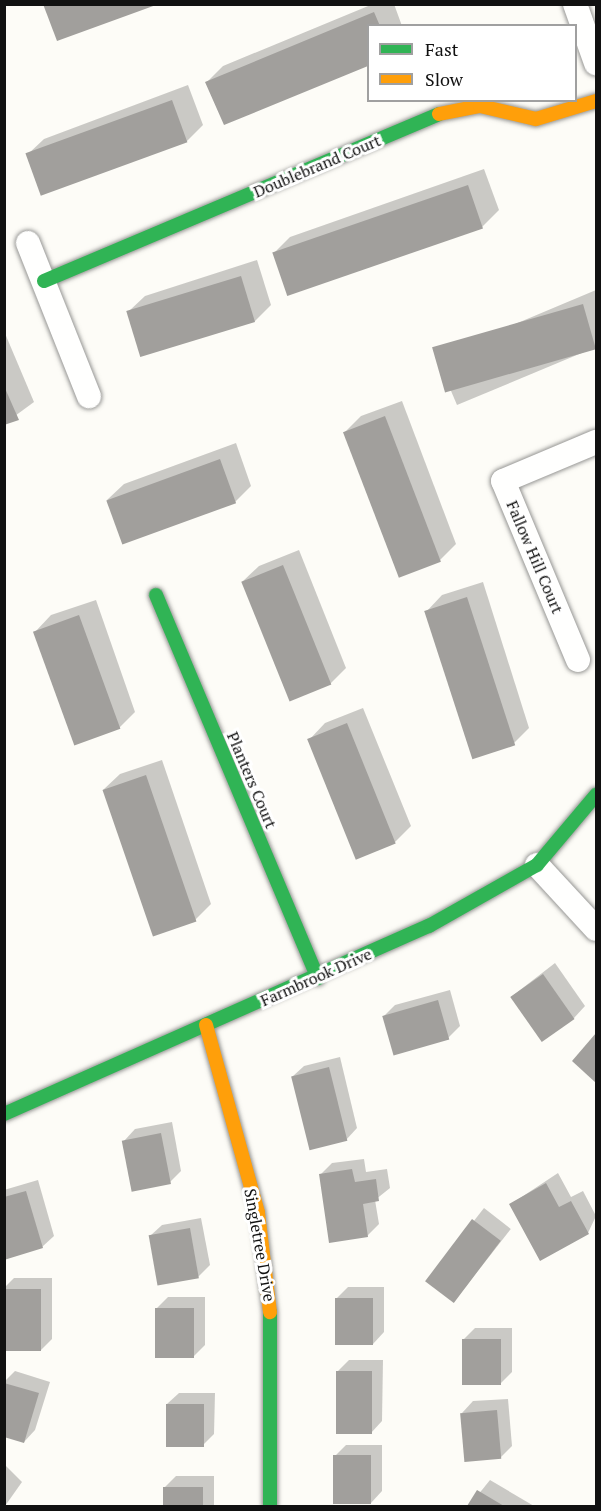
<!DOCTYPE html>
<html>
<head>
<meta charset="utf-8">
<style>
	body { margin:0 }
	#map { position:relative; width:601px; height:1511px; overflow:hidden; background:#fdfcf7; font-family:"PT Serif",serif }
	div>[style] { position:absolute }
	[style*='--x'] { left:calc(var(--x)*1px); top:calc(var(--y)*1px); width:calc(var(--w)*1px); rotate:calc(var(--a)*1deg) }
	.shadow>* { inset:0; background:#0003; transform-origin:0 0 }
	.building>* { inset:0; background:#a19f9c; transform-origin:0 0 }
	.roads { filter:drop-shadow(0 0 2px #979795) drop-shadow(0 0 2px #979795) }
	.street>* { height:24px; margin:-12px; padding:0 12px; transform-origin:12px; border-radius:12px; background:#fffffe }
	.fast>* { height:14px; margin:-7px; padding:0 7px; transform-origin:7px; border-radius:7px; background:#30b455 }
	.slow>* { height:14px; margin:-7px; padding:0 7px; transform-origin:7px; border-radius:7px; background:#ff9f0a }
	span { translate:-50% -50%; white-space:nowrap; text-align:center; line-height:1.15; -webkit-text-stroke:6px #fff; paint-order:stroke }
	.street-label { font-size:16px; color:#111 }
	.frame { position:absolute; inset:0; border:6px solid #111; pointer-events:none }
	.legend { position:absolute; left:367px; top:24px; width:210px; height:78px; box-sizing:border-box; background:#fff; border:2px solid #a0a0a0; margin:0; padding:8px 10px; list-style:none; font-size:18px; color:#111 }
	.legend li { display:flex; align-items:center; gap:12px; height:30px }
	.legend b { width:30px; border:2px solid #a0a0a0 }
</style>
</head>
<body>
<div id="map">
	<div class="shadow">
		<i style="clip-path:polygon(373px 4px,394px 4px,402px 26px,368px 26px,368px 64px,224px 123px,207px 82px,223px 66px)"></i>
		<i style="clip-path:polygon(188px 85px,203px 125px,187px 141px,27px 155px,44px 139px)"></i>
		<i style="clip-path:polygon(484px 169px,499px 210px,482px 227px,274px 253px,290px 237px)"></i>
		<i style="clip-path:polygon(257px 260px,271px 305px,255px 321px,128px 312px,145px 296px)"></i>
		<i style="clip-path:polygon(596px 290px,596px 347px,457px 405px,440px 365px,456px 349px)"></i>
		<i style="clip-path:polygon(4px 331px,34px 402px,4px 424px)"></i>
		<i style="clip-path:polygon(402px 401px,456px 544px,440px 560px,345px 432px,361px 416px)"></i>
		<i style="clip-path:polygon(236px 443px,251px 486px,235px 502px,107px 500px,124px 484px)"></i>
		<i style="clip-path:polygon(299px 550px,346px 668px,330px 684px,242px 582px,259px 566px)"></i>
		<i style="clip-path:polygon(483px 582px,529px 728px,513px 744px,426px 612px,442px 595px)"></i>
		<i style="clip-path:polygon(96px 600px,135px 712px,119px 728px,35px 632px,51px 615px)"></i>
		<i style="clip-path:polygon(363px 708px,411px 826px,395px 842px,309px 740px,325px 723px)"></i>
		<i style="clip-path:polygon(162px 760px,211px 904px,195px 920px,103px 790px,120px 774px)"></i>
		<i style="clip-path:polygon(555px 963px,585px 1006px,574px 1018px,511px 997px)"></i>
		<i style="clip-path:polygon(450px 990px,460px 1026px,448px 1038px,383px 1017px,395px 1005px)"></i>
		<i style="clip-path:polygon(596px 1035px,596px 1081px,574px 1060px)"></i>
		<i style="clip-path:polygon(340px 1057px,357px 1128px,346px 1140px,292px 1077px,304px 1066px)"></i>
		<i style="clip-path:polygon(172px 1122px,181px 1171px,170px 1182px,124px 1141px,135px 1129px)"></i>
		<i style="clip-path:polygon(364px 1159px,366px 1172px,387px 1169px,390px 1188px,375px 1200px,379px 1224px,367px 1236px,320px 1175px,332px 1163px)"></i>
		<i style="clip-path:polygon(558px 1173px,571px 1197px,583px 1191px,596px 1216px,588px 1233px,511px 1204px)"></i>
		<i style="clip-path:polygon(38px 1180px,54px 1236px,42px 1247px,4px 1258px,4px 1190px)"></i>
		<i style="left:484px;top:1208px;width:34px;height:92px;rotate:38deg"></i>
		<i style="clip-path:polygon(201px 1218px,210px 1265px,198px 1277px,150px 1236px,162px 1225px)"></i>
		<i style="clip-path:polygon(14px 1278px,52px 1278px,52px 1339px,41px 1350px,4px 1350px,4px 1288px)"></i>
		<i style="clip-path:polygon(348px 1287px,384px 1287px,384px 1332px,373px 1344px,337px 1298px)"></i>
		<i style="clip-path:polygon(168px 1297px,205px 1297px,205px 1345px,193px 1357px,156px 1309px)"></i>
		<i style="clip-path:polygon(475px 1328px,512px 1328px,512px 1372px,500px 1384px,464px 1339px)"></i>
		<i style="clip-path:polygon(349px 1360px,383px 1360px,382px 1421px,371px 1433px,338px 1371px)"></i>
		<i style="clip-path:polygon(15px 1371px,50px 1382px,35px 1430px,24px 1442px,4px 1436px,4px 1382px)"></i>
		<i style="clip-path:polygon(179px 1393px,215px 1393px,214px 1434px,203px 1445px,167px 1404px)"></i>
		<i style="clip-path:polygon(508px 1399px,512px 1446px,500px 1458px,462px 1413px,473px 1401px)"></i>
		<i style="clip-path:polygon(346px 1445px,382px 1445px,382px 1491px,371px 1503px,335px 1456px)"></i>
		<i style="clip-path:polygon(4px 1464px,22px 1482px,5px 1506px,4px 1506px)"></i>
		<i style="clip-path:polygon(176px 1476px,214px 1476px,214px 1506px,164px 1506px,164px 1488px)"></i>
		<i style="clip-path:polygon(490px 1480px,534px 1506px,469px 1506px)"></i>
	</div>
	<div class="building">
		<i style="clip-path:polygon(43px 4px,156px 4px,156px 5px,57px 41px)"></i>
		<i style="clip-path:polygon(374px 12px,380px 26px,368px 26px,368px 66px,224px 125px,205px 82px)"></i>
		<i style="left:172px;top:100px;width:45px;height:156px;rotate:70deg"></i>
		<i style="left:468px;top:185px;width:46px;height:207px;rotate:71deg"></i>
		<i style="left:241px;top:276px;width:48px;height:120px;rotate:73deg"></i>
		<i style="left:583px;top:304px;width:47px;height:157px;rotate:74deg"></i>
		<i style="clip-path:polygon(4px 386px,19px 420px,4px 425px)"></i>
		<i style="left:385px;top:416px;width:156px;height:45px;rotate:69deg"></i>
		<i style="left:220px;top:459px;width:47px;height:121px;rotate:70deg"></i>
		<i style="left:283px;top:565px;width:129px;height:45px;rotate:68deg"></i>
		<i style="left:467px;top:597px;width:156px;height:45px;rotate:72deg"></i>
		<i style="left:79px;top:615px;width:121px;height:49px;rotate:70deg"></i>
		<i style="left:347px;top:723px;width:130px;height:43px;rotate:68deg"></i>
		<i style="left:146px;top:775px;width:155px;height:46px;rotate:71deg"></i>
		<i style="left:543px;top:974px;width:55px;height:40px;rotate:55deg"></i>
		<i style="left:438px;top:1000px;width:41px;height:58px;rotate:74deg"></i>
		<i style="clip-path:polygon(596px 1033px,596px 1083px,572px 1061px)"></i>
		<i style="left:329px;top:1067px;width:76px;height:39px;rotate:76deg"></i>
		<i style="left:161px;top:1133px;width:52px;height:40px;rotate:79deg"></i>
		<i style="clip-path:polygon(352px 1169px,355px 1182px,376px 1179px,379px 1201px,363px 1204px,368px 1237px,329px 1243px,319px 1174px)"></i>
		<i style="clip-path:polygon(546px 1183px,559px 1207px,571px 1201px,589px 1234px,540px 1261px,509px 1204px)"></i>
		<i style="clip-path:polygon(26px 1191px,43px 1248px,4px 1260px,4px 1197px)"></i>
		<i style="left:472px;top:1219px;width:36px;height:78px;rotate:37deg"></i>
		<i style="left:190px;top:1228px;width:51px;height:42px;rotate:80deg"></i>
		<i style="left:4px;top:1289px;width:37px;height:62px"></i>
		<i style="left:335px;top:1298px;width:38px;height:47px"></i>
		<i style="left:155px;top:1308px;width:39px;height:50px"></i>
		<i style="left:462px;top:1339px;width:39px;height:46px"></i>
		<i style="left:336px;top:1371px;width:36px;height:63px"></i>
		<i style="clip-path:polygon(4px 1383px,39px 1393px,24px 1443px,4px 1437px)"></i>
		<i style="left:166px;top:1404px;width:38px;height:43px"></i>
		<i style="left:497px;top:1410px;width:49px;height:37px;rotate:85deg"></i>
		<i style="left:333px;top:1455px;width:38px;height:49px"></i>
		<i style="left:163px;top:1487px;width:40px;height:19px"></i>
		<i style="clip-path:polygon(477px 1490px,504px 1506px,467px 1506px)"></i>
	</div>
	<div class="roads">
		<div class="street">
			<i style="--x:575;--y:4;--w:63;--a:70.4"></i>
			<i style="--x:28;--y:243;--w:165;--a:68.3"></i>
			<i style="--x:578;--y:660;--w:194;--a:-112.7"></i>
			<i style="--x:503;--y:481;--w:101;--a:-22.8"></i>
			<i style="--x:537;--y:865;--w:87;--a:47.3"></i>
		</div>
		<div class="fast">
			<i style="--x:44;--y:281;--w:429;--a:-22.9"></i>
			<i style="--x:156;--y:595;--w:416;--a:67.1"></i>
			<i style="--x:4;--y:1114;--w:465;--a:-23.9"></i>
			<i style="--x:429;--y:926;--w:124;--a:-29.5"></i>
			<i style="--x:537;--y:865;--w:92;--a:-49.9"></i>
			<i style="--x:270;--y:1312;--w:194;--a:90"></i>
		</div>
		<div class="slow">
			<i style="--x:439;--y:114;--w:42;--a:-11"></i>
			<i style="--x:480;--y:106;--w:57;--a:13.1"></i>
			<i style="--x:536;--y:119;--w:63;--a:-16.7"></i>
			<i style="--x:206;--y:1025;--w:195;--a:74.5"></i>
			<i style="--x:258;--y:1213;--w:100;--a:83.1"></i>
		</div>
	</div>
	<div class="street-label">
		<span style="left:317px;top:166px;rotate:-23deg">Doublebrand Court</span>
		<span style="left:535px;top:557px;rotate:67deg">Fallow Hill Court</span>
		<span style="left:252px;top:780px;rotate:67deg">Planters Court</span>
		<span style="left:316px;top:977px;rotate:-24deg">Farmbrook Drive</span>
		<span style="left:260px;top:1245px;rotate:80deg">Singletree Drive</span>
	</div>
	<div class="frame"></div>
	<ul class="legend">
	<li><b style="height:8px;background:#30b455"></b>Fast</li>
	<li><b style="height:8px;background:#ff9f0a"></b>Slow</li>
	</ul>
</div>
</body>
</html>
